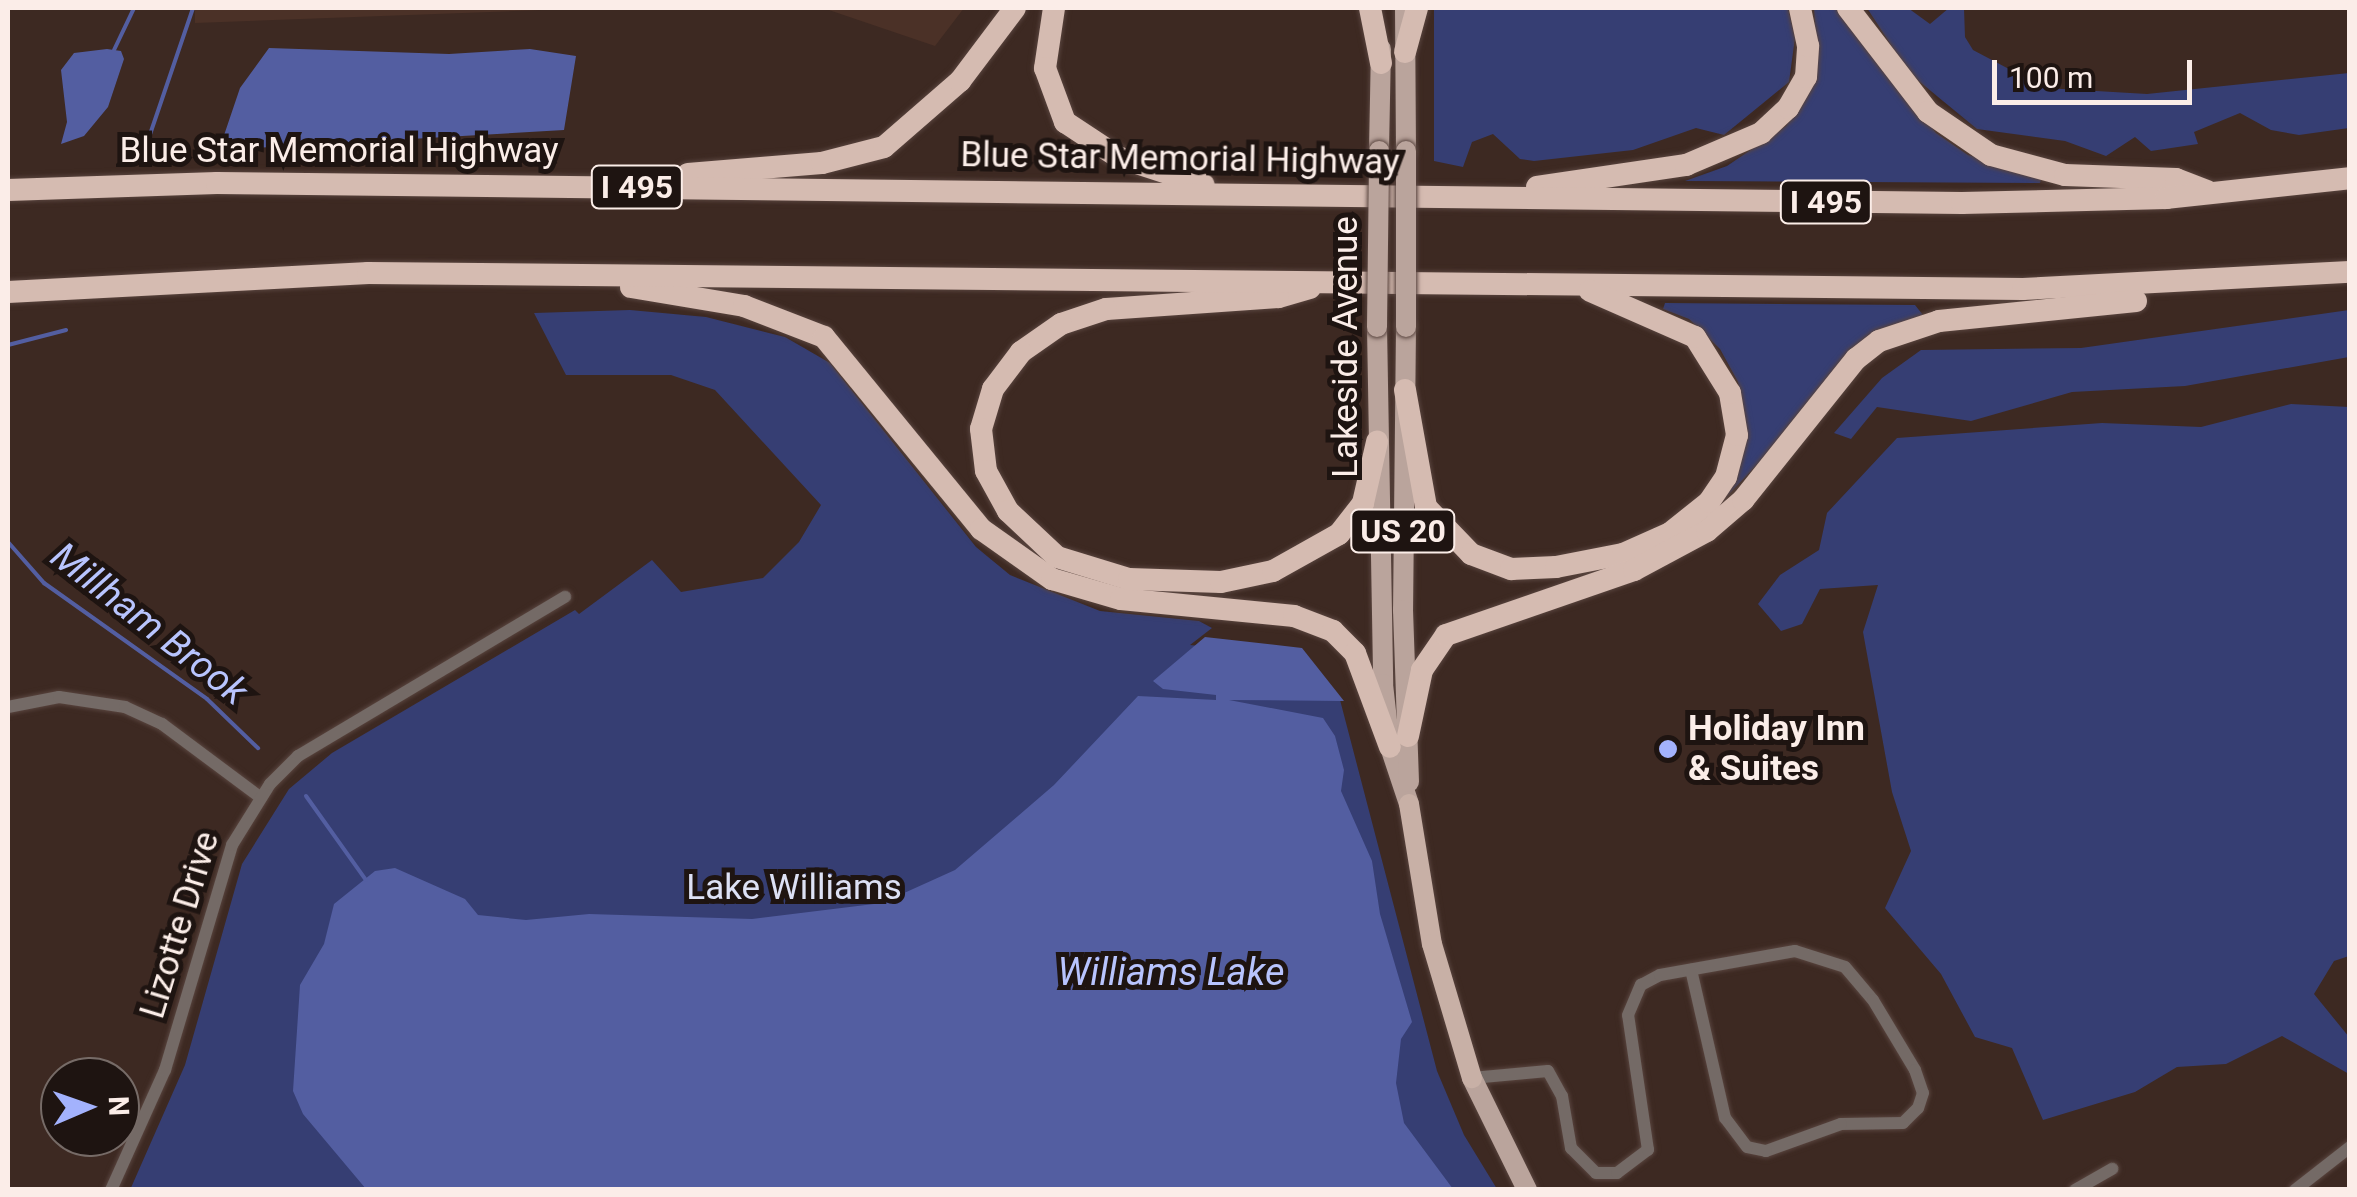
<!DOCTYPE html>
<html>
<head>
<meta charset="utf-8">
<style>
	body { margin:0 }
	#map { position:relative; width:2357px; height:1197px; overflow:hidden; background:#3d2922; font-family:Roboto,sans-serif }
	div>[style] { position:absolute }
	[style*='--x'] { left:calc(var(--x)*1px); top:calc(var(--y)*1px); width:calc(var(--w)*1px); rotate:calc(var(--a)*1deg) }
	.built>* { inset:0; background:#4b3127 }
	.green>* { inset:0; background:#363e73 }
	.water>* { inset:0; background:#535ea1 }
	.stream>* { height:4px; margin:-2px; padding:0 2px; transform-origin:2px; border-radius:2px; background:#535ea1 }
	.roads { filter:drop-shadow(0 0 2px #58443e) drop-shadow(0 0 2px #58443e) }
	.minor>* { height:12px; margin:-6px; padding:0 6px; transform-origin:6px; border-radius:6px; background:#746a66 }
	.primary>* { height:20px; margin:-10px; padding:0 10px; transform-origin:10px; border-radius:10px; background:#baa49c }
	.trunk>* { height:20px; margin:-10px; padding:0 10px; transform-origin:10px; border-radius:10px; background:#c8b0a6 }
	.motorway>* { height:22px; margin:-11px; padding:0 11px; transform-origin:11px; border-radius:11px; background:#d5bbb1 }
	.bridges { filter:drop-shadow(0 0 2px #58443e) drop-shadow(0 0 2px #58443e) }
	.primary-bridge>* { height:20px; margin:-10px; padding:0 10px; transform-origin:10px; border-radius:10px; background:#baa49c }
	.dots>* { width:28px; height:28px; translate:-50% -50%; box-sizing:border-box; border:5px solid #1e1411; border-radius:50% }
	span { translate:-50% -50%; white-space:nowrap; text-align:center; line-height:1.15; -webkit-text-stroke:10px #1e1411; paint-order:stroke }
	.shield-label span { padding:2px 8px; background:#1e1411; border:2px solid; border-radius:8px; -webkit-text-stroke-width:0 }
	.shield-label { font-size:32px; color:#fbede8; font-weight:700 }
	.street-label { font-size:35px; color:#fbede8 }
	.poi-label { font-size:35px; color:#fbede8; font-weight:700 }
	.left { translate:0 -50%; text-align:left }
	.park-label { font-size:35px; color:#dde1f5 }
	.water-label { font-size:38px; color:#b8c4fe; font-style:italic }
	.frame { position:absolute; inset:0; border:10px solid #fbede8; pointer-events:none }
	.north { position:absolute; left:40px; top:1057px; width:100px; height:100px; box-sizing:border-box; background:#1e1411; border:2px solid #766b67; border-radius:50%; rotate:88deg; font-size:28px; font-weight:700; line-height:40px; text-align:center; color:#fbede8 }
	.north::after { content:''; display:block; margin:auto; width:35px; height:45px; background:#a3b2fd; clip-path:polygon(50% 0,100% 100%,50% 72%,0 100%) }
	.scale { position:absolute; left:1992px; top:60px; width:200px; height:45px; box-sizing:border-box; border:5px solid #fbede8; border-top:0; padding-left:12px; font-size:30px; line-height:35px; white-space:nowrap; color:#fbede8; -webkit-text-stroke:8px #1e1411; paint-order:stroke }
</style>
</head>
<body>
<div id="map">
	<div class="built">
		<i style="clip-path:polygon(195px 8px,594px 8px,195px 23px)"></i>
		<i style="clip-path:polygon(823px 8px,964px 8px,935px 46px)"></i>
	</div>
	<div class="green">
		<i style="clip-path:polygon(1434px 8px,1788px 8px,1795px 38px,1789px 82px,1724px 135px,1696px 128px,1633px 150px,1534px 161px,1520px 159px,1493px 134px,1472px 142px,1463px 167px,1434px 161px)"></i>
		<i style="clip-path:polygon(1814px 8px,1839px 8px,1936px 133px,1968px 155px,2042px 176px,2040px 183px,1685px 181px,1727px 166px,1786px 126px,1808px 93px,1817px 61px)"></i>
		<i style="clip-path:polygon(1867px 8px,1908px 8px,1930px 24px,1949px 8px,1964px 8px,1965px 37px,1973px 50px,2045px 88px,2147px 94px,2349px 73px,2349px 128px,2299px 135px,2271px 130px,2240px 113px,2194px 132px,2198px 144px,2151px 151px,2135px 137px,2106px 156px,2065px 141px,1977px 129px,1909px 73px)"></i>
		<i style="clip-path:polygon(1665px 303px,1915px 305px,1923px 315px,1883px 332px,1714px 510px,1745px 417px,1738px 382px,1720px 349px,1689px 319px,1663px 309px)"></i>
		<i style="clip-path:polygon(630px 310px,706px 317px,785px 337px,830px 363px,976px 547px,1010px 575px,1100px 611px,1199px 621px,1212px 628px,1190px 645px,1288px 655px,1339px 696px,1437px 1071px,1464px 1135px,1497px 1189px,130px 1190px,185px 1065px,242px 864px,289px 789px,332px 753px,575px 610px,579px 614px,652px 560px,681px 592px,763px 578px,799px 542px,821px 505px,715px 390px,671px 375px,566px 375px,534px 313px)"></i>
		<i style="clip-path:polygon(2349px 310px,2349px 357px,2185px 386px,2072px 392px,1971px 421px,1877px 407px,1851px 439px,1834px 433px,1882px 378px,1921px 350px,2081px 348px)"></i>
		<i style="clip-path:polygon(2291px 404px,2349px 407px,2349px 956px,2334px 961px,2314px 994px,2349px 1037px,2349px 1074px,2282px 1036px,2226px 1064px,2177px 1067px,2135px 1092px,2043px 1120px,2012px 1048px,1975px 1037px,1941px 974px,1885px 908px,1911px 851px,1892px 792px,1863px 632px,1878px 585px,1820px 589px,1802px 624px,1781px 631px,1758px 604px,1780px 575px,1819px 550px,1827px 513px,1897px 438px,2102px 423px,2201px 427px)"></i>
	</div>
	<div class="water">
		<i style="clip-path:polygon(269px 48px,449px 54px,530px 49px,576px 56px,564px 130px,219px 150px,240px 88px)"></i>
		<i style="clip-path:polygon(107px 49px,121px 51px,124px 59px,108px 107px,84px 136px,61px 144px,67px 122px,61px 70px,74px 53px)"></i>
		<i style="clip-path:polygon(1205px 637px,1302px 648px,1344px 701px,1229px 700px,1323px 718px,1335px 736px,1344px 770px,1341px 791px,1372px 861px,1380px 914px,1412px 1022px,1401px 1039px,1396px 1083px,1404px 1123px,1453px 1189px,366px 1189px,303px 1114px,293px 1091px,300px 985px,324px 944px,334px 904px,375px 871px,395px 868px,465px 899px,478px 915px,526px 920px,589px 914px,752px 919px,882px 903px,955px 870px,1054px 785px,1138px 696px,1216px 700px,1216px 695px,1163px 689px,1153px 681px)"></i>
	</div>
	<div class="stream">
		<i style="--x:114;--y:50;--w:47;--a:-64.5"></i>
		<i style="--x:144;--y:152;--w:152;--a:-71.2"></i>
		<i style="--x:8;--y:345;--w:60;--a:-14.5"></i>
		<i style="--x:8;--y:542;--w:55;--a:48.7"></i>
		<i style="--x:44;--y:583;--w:200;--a:35.4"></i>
		<i style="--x:207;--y:699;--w:71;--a:43.9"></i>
		<i style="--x:306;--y:796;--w:103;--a:54.5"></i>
	</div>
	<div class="roads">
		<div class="minor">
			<i style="--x:8;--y:707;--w:52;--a:-11.1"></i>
			<i style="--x:59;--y:697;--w:67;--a:8.6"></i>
			<i style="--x:125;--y:707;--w:41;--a:24.7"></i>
			<i style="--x:162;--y:724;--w:122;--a:36.7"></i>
			<i style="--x:1472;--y:1078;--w:76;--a:-5.3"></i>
			<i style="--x:1548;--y:1071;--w:29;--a:61"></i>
			<i style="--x:1562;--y:1096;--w:53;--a:80.2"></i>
			<i style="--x:1571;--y:1148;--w:35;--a:45"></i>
			<i style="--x:1596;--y:1173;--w:21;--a:0"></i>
			<i style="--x:1617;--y:1173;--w:39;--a:-37"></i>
			<i style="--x:1648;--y:1150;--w:136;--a:-98.4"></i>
			<i style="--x:1628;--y:1015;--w:33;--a:-67"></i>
			<i style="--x:1641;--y:985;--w:21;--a:-28"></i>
			<i style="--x:1660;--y:975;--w:137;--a:-10.1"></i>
			<i style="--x:1795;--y:951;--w:52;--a:17.7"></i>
			<i style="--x:1845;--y:967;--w:43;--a:49.7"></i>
			<i style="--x:1873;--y:1000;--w:82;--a:59"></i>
			<i style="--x:1915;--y:1070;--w:24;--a:71"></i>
			<i style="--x:1923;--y:1093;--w:16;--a:108"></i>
			<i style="--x:1918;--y:1108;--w:21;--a:135"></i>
			<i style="--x:1903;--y:1123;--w:62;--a:179.1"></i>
			<i style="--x:1841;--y:1124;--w:80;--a:160.2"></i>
			<i style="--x:1766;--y:1151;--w:19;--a:-168"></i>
			<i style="--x:1747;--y:1147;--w:36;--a:-127"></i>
			<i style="--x:1725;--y:1118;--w:152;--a:-102.9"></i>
			<i style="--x:111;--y:1190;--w:132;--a:-65.8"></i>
			<i style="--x:165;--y:1070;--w:235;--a:-73.4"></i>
			<i style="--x:232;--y:845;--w:72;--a:-58.1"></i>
			<i style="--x:270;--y:784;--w:40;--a:-45"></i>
			<i style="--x:298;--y:756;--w:311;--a:-30.8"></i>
			<i style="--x:2075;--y:1190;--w:43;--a:-29.6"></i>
			<i style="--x:2295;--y:1190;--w:70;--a:-38"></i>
		</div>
		<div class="primary">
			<i style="--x:1405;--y:8;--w:143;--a:89.6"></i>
			<i style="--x:1379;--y:151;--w:102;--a:-88.9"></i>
			<i style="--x:1377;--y:327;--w:357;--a:89"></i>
			<i style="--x:1383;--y:684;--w:63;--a:83.7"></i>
			<i style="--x:1390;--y:747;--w:60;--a:71.6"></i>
			<i style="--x:1406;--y:327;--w:283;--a:90.6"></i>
			<i style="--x:1403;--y:610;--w:172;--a:88"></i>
			<i style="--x:1472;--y:1078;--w:125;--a:63.8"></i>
		</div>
		<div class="trunk">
			<i style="--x:1409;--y:804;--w:142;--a:80.7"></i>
			<i style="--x:1432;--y:944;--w:140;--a:73.4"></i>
		</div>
		<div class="motorway">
			<i style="--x:1054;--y:8;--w:61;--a:98.5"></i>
			<i style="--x:1045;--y:68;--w:58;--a:69.7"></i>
			<i style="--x:1065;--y:122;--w:64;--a:33.4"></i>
			<i style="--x:1118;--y:157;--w:90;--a:18"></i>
			<i style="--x:1370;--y:8;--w:56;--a:78.7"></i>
			<i style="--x:1848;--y:8;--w:131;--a:52.4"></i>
			<i style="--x:1928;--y:112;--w:76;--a:34.3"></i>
			<i style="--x:1991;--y:155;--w:77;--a:15.1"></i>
			<i style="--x:2065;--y:175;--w:111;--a:2.1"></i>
			<i style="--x:2176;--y:179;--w:34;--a:21"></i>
			<i style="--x:1405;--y:52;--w:46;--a:-74.7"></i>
			<i style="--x:688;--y:174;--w:134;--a:-4.7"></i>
			<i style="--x:822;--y:163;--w:64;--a:-14.5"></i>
			<i style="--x:884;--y:147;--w:101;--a:-41"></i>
			<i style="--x:960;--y:81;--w:91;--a:-53"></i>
			<i style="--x:1537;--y:187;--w:151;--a:-8.4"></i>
			<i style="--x:1686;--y:165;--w:82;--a:-23.1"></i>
			<i style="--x:1761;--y:133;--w:37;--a:-43"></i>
			<i style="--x:1788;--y:108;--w:36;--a:-60"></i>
			<i style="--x:1806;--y:77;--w:31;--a:-86"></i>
			<i style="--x:1808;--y:46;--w:39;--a:-102"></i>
			<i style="--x:8;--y:190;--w:209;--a:-1.9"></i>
			<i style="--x:217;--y:183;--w:1745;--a:0.66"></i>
			<i style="--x:1962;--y:203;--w:205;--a:-1.4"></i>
			<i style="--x:2167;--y:198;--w:184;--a:-6.2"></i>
			<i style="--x:631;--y:287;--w:115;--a:9.5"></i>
			<i style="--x:744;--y:306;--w:86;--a:21.2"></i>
			<i style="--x:824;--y:337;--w:248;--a:50.7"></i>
			<i style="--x:981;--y:529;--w:87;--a:35.2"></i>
			<i style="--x:1052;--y:579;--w:72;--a:16.2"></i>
			<i style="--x:1121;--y:599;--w:174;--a:5.6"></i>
			<i style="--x:1294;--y:616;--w:42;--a:21"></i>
			<i style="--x:1333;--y:631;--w:31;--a:45"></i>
			<i style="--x:1355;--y:653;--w:100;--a:69.6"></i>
			<i style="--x:1310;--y:288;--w:33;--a:164"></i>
			<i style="--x:1278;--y:297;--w:172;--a:176"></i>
			<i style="--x:1106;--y:309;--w:47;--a:161.6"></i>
			<i style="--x:1061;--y:324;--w:49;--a:145"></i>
			<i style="--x:1021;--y:352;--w:46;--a:127.1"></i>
			<i style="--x:993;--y:389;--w:42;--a:106.7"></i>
			<i style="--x:981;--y:429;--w:42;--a:83.2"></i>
			<i style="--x:986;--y:471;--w:46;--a:61.2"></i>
			<i style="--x:1008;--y:511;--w:67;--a:43.2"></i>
			<i style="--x:1057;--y:557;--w:75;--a:17"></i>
			<i style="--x:1129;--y:579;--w:92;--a:1.9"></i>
			<i style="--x:1221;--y:582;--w:53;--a:-11.9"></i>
			<i style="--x:1273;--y:571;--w:76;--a:-29.3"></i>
			<i style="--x:1339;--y:534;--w:39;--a:-52"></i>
			<i style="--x:1363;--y:503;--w:63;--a:-77.1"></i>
			<i style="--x:8;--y:292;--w:361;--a:-3"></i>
			<i style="--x:368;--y:273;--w:1655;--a:0.55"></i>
			<i style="--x:2023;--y:289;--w:327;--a:-3"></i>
			<i style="--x:1405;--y:390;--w:119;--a:79.8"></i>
			<i style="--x:1426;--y:507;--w:65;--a:46.2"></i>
			<i style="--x:1471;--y:554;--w:43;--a:20.6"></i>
			<i style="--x:1511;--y:569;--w:45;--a:-2.5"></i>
			<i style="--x:1556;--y:567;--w:68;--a:-11"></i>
			<i style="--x:1623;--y:554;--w:51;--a:-24.1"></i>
			<i style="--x:1670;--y:533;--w:50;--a:-38.5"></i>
			<i style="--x:1709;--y:502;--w:30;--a:-56"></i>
			<i style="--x:1726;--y:477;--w:43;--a:-75.3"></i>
			<i style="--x:1737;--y:435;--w:43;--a:-99.5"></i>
			<i style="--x:1730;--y:393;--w:66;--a:-122"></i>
			<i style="--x:1695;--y:337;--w:115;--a:-156.3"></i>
			<i style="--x:1408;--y:736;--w:67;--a:-78"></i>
			<i style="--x:1422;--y:670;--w:42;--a:-55.6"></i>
			<i style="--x:1446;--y:635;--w:199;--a:-19.1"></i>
			<i style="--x:1634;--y:570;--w:83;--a:-28.1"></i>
			<i style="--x:1707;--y:531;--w:48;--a:-40.7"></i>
			<i style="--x:1743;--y:500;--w:181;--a:-51.3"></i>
			<i style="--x:1856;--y:359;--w:29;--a:-38"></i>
			<i style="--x:1879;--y:341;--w:63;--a:-18.4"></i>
			<i style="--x:1939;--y:321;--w:198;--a:-5.8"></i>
		</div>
	</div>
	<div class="bridges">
		<div class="primary-bridge">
			<i style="--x:1377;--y:327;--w:176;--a:-89.3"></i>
			<i style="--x:1406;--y:327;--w:176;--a:-90"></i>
		</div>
	</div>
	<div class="dots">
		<i style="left:1668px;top:749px;background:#a3b2fd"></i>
	</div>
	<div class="shield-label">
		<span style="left:637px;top:187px">I 495</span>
		<span style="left:1826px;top:202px">I 495</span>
		<span style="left:1403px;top:531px">US 20</span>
	</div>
	<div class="street-label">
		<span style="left:339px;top:151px">Blue Star Memorial Highway</span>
		<span style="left:1180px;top:159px;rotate:1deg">Blue Star Memorial Highway</span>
		<span style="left:1346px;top:347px;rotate:-90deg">Lakeside Avenue</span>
		<span style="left:180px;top:925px;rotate:-73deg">Lizotte Drive</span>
	</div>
	<div class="poi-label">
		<span class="left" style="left:1688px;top:749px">Holiday Inn<br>&amp; Suites</span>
	</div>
	<div class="park-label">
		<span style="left:794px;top:888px">Lake Williams</span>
	</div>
	<div class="water-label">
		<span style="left:149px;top:624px;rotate:38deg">Millham Brook</span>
		<span style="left:1171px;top:973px">Williams Lake</span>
	</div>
	<div class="frame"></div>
	<div class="north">N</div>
	<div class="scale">100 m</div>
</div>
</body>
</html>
